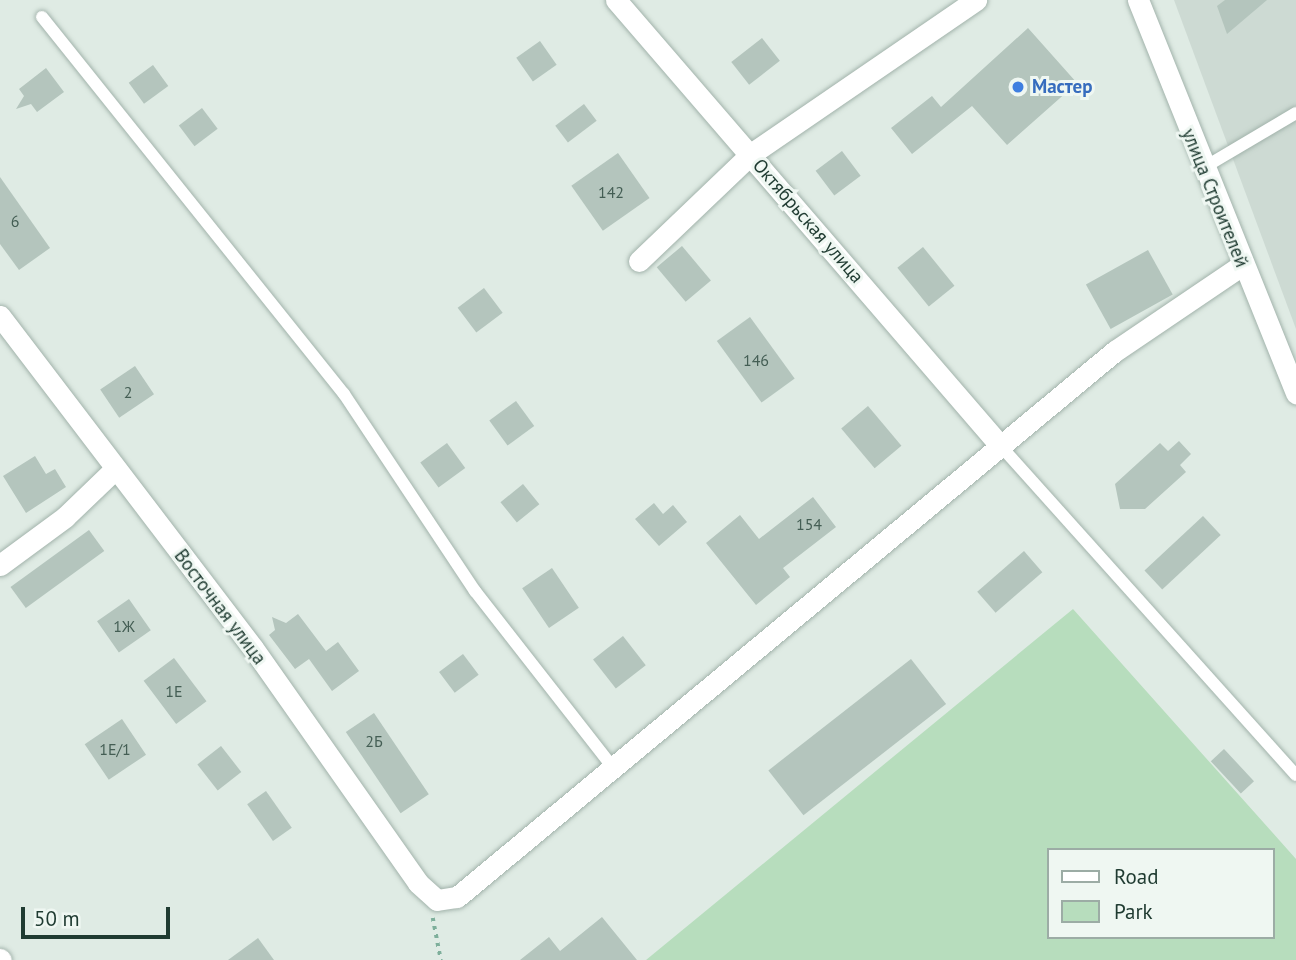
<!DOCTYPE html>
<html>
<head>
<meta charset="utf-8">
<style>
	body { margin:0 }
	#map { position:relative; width:1296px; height:960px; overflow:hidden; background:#dfebe4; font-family:"PT Sans",sans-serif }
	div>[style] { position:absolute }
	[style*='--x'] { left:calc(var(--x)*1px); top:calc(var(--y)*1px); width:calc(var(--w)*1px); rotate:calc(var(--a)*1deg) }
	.built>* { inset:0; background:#cddad3 }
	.green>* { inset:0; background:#b7ddbd }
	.building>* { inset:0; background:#b4c5bd; transform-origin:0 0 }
	.path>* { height:3.5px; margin-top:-1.75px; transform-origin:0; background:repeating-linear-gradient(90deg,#7eaf9b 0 3.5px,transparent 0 8.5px) }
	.roads { filter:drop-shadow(0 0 2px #a2b3ab) drop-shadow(0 0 2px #a2b3ab) }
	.service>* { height:12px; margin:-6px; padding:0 6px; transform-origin:6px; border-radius:6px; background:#fff }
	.minor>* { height:21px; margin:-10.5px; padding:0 10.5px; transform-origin:10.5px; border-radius:10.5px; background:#fff }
	.secondary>* { height:21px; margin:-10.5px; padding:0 10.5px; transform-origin:10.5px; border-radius:10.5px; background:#fff }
	.dots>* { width:19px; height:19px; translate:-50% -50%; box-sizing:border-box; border:4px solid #eff7f2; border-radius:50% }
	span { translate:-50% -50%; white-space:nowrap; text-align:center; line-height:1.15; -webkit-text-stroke:6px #eff7f2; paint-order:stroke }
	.number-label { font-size:16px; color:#445e54 }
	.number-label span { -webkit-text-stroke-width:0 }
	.shop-label { font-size:19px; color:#366cbe; font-weight:700 }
	.left { translate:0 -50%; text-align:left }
	.street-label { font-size:19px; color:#1f3b31 }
	.legend { position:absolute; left:1047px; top:848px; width:228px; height:91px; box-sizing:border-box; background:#eff7f2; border:2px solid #9caca5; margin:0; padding:9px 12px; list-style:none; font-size:21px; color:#1f3b31 }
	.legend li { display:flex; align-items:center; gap:14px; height:35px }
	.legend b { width:35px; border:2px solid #9caca5 }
	.scale { position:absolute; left:21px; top:907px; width:149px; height:32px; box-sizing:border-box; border:4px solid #1f3b31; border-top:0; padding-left:9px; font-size:21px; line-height:24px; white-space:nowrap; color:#1f3b31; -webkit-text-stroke:5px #eff7f2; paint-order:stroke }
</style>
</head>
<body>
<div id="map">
	<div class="built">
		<i style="clip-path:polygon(1174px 0,1296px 0,1296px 329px)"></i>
	</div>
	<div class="green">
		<i style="clip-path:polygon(evenodd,1073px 609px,1296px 859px,1296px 960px,646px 960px,1073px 609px,1049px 850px,1273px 850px,1273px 937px,1049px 937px,1049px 850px)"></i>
	</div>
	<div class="building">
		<i style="clip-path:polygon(1225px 0,1267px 0,1227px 34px,1217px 6px)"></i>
		<i style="clip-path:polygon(1028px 28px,1077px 83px,1007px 145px,972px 106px,912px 154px,891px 128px,932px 96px,941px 107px)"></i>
		<i style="left:762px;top:38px;width:29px;height:39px;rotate:52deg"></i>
		<i style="left:540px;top:41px;width:29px;height:29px;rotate:55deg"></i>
		<i style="left:153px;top:65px;width:26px;height:30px;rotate:54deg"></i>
		<i style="clip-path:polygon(46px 68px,64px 92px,37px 112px,31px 104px,16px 109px,24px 96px,19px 89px)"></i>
		<i style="left:584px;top:104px;width:21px;height:36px;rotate:53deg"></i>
		<i style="left:202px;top:108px;width:26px;height:29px;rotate:53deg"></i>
		<i style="left:842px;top:151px;width:31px;height:33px;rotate:53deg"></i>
		<i style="left:618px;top:153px;width:55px;height:57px;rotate:55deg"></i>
		<i style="clip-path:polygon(0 177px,50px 248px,19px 270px,0 244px)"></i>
		<i style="left:682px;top:246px;width:45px;height:33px;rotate:50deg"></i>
		<i style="left:923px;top:247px;width:50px;height:33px;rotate:51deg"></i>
		<i style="left:1148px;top:250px;width:51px;height:71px;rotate:61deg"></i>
		<i style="left:484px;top:288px;width:31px;height:33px;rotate:53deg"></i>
		<i style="left:750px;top:317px;width:76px;height:41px;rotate:54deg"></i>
		<i style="left:135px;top:366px;width:34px;height:42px;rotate:56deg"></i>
		<i style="left:516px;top:401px;width:31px;height:33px;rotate:54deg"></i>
		<i style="left:868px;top:406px;width:52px;height:35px;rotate:50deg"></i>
		<i style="clip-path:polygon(1179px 441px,1191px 454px,1180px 465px,1186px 472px,1145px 509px,1120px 509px,1115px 484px,1160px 443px,1168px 451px)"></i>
		<i style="left:447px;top:443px;width:31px;height:33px;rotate:54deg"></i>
		<i style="clip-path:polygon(35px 456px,46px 474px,55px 469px,66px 487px,26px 513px,3px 476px)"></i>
		<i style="left:523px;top:484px;width:26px;height:29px;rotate:51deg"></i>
		<i style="clip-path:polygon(813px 497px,836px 527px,783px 568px,790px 577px,756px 605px,706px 543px,740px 515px,759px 539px)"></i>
		<i style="clip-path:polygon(654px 503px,663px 514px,673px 505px,687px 522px,659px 546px,635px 519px)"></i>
		<i style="left:1203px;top:516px;width:26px;height:80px;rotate:47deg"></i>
		<i style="left:89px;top:530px;width:26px;height:97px;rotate:54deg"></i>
		<i style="left:1024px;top:551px;width:28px;height:62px;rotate:49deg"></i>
		<i style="left:552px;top:568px;width:48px;height:36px;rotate:56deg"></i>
		<i style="left:129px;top:599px;width:38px;height:39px;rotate:55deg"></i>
		<i style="clip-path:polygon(298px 614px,326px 651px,338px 642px,359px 671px,332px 691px,309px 659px,295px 669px,269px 635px,275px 630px,272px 617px,286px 623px)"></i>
		<i style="left:623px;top:636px;width:37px;height:38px;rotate:52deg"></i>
		<i style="left:463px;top:654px;width:26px;height:30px;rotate:53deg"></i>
		<i style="left:174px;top:658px;width:54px;height:38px;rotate:53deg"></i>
		<i style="left:911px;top:659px;width:57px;height:181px;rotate:52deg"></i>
		<i style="left:374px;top:713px;width:98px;height:34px;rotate:56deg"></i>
		<i style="left:122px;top:719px;width:43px;height:45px;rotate:56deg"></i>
		<i style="left:221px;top:746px;width:33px;height:30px;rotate:52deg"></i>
		<i style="left:1224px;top:749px;width:44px;height:18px;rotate:47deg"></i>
		<i style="left:266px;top:791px;width:45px;height:23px;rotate:55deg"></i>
		<i style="clip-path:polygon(602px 917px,637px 960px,520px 960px,549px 937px,560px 951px)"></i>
		<i style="clip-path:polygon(258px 938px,274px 960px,228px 960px)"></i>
	</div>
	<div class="path">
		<i style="--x:433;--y:918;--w:43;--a:79.2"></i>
	</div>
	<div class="roads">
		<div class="service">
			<i style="--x:42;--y:17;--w:483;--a:51.3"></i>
			<i style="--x:344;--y:394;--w:237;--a:56.4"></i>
			<i style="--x:475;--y:591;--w:226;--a:52"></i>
			<i style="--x:1203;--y:168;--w:108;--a:-30.6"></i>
			<i style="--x:998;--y:443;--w:446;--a:48.1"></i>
		</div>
		<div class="minor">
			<i style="--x:616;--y:0;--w:585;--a:49.23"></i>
			<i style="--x:639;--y:261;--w:155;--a:-43.7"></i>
			<i style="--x:751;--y:154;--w:273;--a:-34.4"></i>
			<i style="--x:0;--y:316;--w:417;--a:52.7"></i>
			<i style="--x:253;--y:648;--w:287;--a:54.9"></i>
			<i style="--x:418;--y:883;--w:25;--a:42"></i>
			<i style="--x:437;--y:900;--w:20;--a:-9"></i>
			<i style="--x:457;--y:897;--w:855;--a:-39.69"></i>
			<i style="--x:1115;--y:351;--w:153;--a:-34.1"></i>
			<i style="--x:0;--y:565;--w:81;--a:-36.4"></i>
			<i style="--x:65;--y:517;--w:68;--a:-43.8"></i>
			<i style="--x:0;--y:959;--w:1;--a:45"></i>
		</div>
		<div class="secondary">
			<i style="--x:1138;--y:0;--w:424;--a:68.1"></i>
		</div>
	</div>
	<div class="dots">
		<i style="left:1018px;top:87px;background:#3f7fe0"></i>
	</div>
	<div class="number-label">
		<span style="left:611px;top:192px">142</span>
		<span style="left:15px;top:221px">6</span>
		<span style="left:756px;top:360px">146</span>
		<span style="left:128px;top:392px">2</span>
		<span style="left:809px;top:524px">154</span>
		<span style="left:124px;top:626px">1Ж</span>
		<span style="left:174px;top:691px">1Е</span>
		<span style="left:374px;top:741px">2Б</span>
		<span style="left:115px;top:749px">1Е/1</span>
	</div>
	<div class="shop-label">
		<span class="left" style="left:1032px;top:87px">Мастер</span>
	</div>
	<div class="street-label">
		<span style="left:1215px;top:198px;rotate:68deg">улица Строителей</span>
		<span style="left:808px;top:221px;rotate:49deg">Октябрьская улица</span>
		<span style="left:220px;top:607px;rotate:53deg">Восточная улица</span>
	</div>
	<ul class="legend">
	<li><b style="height:9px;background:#fff"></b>Road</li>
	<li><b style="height:19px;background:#b7ddbd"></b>Park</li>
	</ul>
	<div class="scale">50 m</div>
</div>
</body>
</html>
